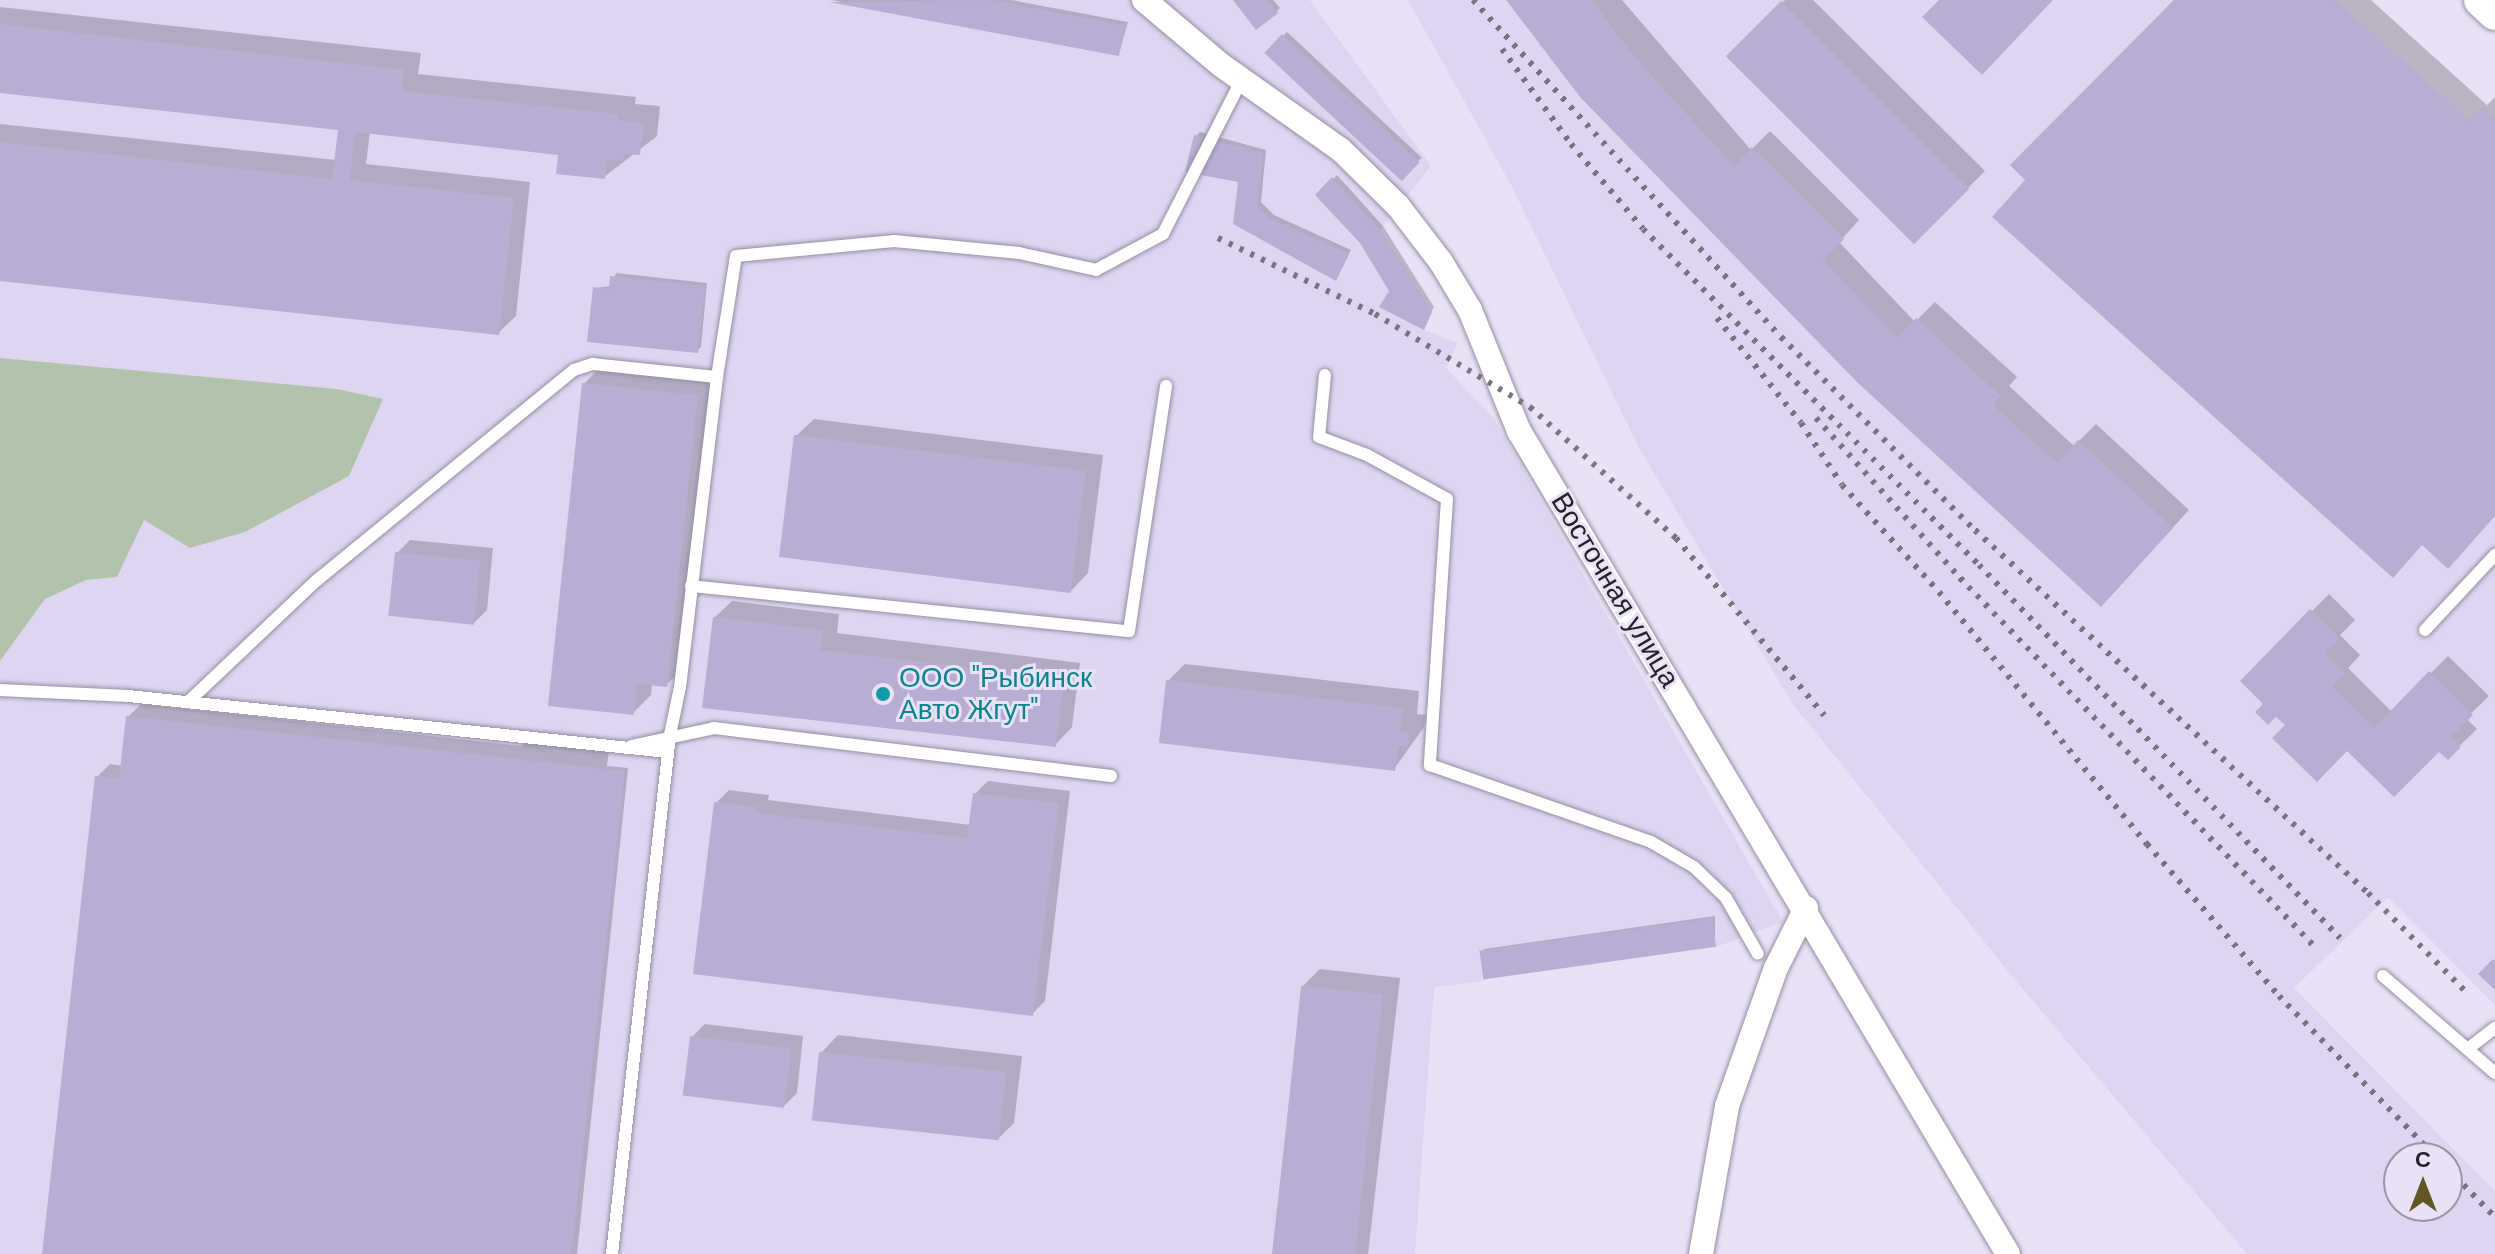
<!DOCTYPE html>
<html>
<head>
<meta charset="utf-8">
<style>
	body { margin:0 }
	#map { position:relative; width:2495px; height:1254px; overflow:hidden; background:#e9e2f7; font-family:"DM Sans",sans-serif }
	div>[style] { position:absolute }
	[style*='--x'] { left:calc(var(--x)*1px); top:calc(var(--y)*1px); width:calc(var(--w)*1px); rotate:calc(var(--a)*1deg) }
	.built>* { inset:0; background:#ded5f1 }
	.green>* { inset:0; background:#b2c3ab }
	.shadow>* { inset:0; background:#0003; transform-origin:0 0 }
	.building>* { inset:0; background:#baadd4; transform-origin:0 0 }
	.roads { filter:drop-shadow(0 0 2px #958ea1) drop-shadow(0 0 2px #958ea1) }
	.lane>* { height:12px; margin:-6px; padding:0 6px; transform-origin:6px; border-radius:6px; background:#fff }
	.street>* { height:24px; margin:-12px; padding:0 12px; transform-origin:12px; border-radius:12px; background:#fff }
	.secondary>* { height:34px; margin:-17px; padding:0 17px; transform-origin:17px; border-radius:17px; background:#fff }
	.rail>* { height:6px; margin-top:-3px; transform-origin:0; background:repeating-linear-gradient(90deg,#787380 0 4px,transparent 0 12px) }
	.dots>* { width:22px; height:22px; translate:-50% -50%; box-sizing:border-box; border:4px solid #e9e2f7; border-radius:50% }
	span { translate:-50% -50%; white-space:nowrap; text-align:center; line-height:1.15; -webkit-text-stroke:6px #e9e2f7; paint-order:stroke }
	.street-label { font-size:28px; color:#242129 }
	.culture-label { font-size:28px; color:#0d838f }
	.left { translate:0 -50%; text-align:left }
	.north { position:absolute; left:2383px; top:1142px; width:80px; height:80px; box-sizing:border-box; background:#e9e2f7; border:2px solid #9a95a5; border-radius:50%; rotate:0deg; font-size:22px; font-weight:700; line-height:32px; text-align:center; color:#242129 }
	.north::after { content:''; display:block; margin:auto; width:28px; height:36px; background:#625623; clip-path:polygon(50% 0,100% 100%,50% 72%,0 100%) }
</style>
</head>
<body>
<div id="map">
	<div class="built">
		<i style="clip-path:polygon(0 0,1310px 0,1431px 166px,1380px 230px,1432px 312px,1424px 330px,1458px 343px,1446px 368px,1494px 419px,1783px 922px,1716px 947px,1712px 919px,1479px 952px,1483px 981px,1434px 987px,1415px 1254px,0 1254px)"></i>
		<i style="clip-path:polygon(evenodd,1408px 0,2335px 0,2469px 121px,2483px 107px,2495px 118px,2495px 1005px,2388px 897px,2294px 988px,2495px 1191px,2495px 1254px,2247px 1254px,2016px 981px,1792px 703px,1640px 450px,1512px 187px,1408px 0,2399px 1158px,2447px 1158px,2447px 1206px,2399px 1206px,2399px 1158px)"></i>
	</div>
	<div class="green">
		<i style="clip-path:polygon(0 358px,337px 389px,383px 399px,349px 476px,245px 532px,190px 548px,144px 520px,117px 577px,86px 580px,45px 599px,0 661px)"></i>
	</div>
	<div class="shadow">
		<i style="clip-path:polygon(831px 0,1011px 0,1128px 22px,1119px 53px)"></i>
		<i style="clip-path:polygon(1236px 0,1273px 0,1280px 8px,1276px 12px)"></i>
		<i style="clip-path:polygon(1509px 0,1622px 0,1751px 150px,1770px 131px,1859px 220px,1839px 242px,1915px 322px,1935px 302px,2017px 377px,2009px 386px,2074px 446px,2096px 424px,2189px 510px,2118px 587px)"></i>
		<i style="clip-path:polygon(1785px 0,1813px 0,1985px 171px,1915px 241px,1729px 56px)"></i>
		<i style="clip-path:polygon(2174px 0,2371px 0,2487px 105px,2495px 97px,2495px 516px,2013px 165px)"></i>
		<i style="clip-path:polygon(0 7px,421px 53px,418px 74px,636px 97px,635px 104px,660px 106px,657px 136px,604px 177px,560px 153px,370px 132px,366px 164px,530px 182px,516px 316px,498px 333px,0 279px,0 124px,336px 160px,340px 129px,0 91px)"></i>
		<i style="left:1287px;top:32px;width:184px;height:29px;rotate:43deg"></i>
		<i style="clip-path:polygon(1200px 132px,1266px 150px,1261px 202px,1274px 215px,1351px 250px,1336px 279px,1235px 223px,1240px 180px,1196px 136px)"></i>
		<i style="clip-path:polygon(1337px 175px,1383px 226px,1434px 307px,1423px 327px,1391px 291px,1362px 242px,1318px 195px)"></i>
		<i style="clip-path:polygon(616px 273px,707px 283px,701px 347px,697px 351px,595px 288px,611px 286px)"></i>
		<i style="clip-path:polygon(601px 366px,714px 378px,684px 668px,666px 685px,652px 683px,651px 695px,633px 713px,584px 384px)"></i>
		<i style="clip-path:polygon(814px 419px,1103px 455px,1088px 573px,1071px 591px,796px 436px)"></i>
		<i style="clip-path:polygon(410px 540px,493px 548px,487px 610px,474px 623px,397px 553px)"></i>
		<i style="clip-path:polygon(2329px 594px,2355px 620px,2340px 635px,2360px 655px,2348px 668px,2392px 712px,2448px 656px,2489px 696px,2466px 718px,2477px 729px,2448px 757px,2439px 749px,2347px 748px,2288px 725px,2243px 681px)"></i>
		<i style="clip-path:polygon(732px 601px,839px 614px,837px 633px,1080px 663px,1072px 727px,1055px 745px,714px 618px)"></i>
		<i style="clip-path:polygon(1185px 664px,1419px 691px,1417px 714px,1426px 715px,1424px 727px,1394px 769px,1168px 681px)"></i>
		<i style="clip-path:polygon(141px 704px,521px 746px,526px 742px,609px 751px,607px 766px,628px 768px,577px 1254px,44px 1254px,97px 777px,110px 764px,123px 766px,128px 717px)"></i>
		<i style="clip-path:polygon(988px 781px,1070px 791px,1045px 1001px,1032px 1014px,716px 803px,729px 790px,769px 795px,768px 800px,971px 825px,975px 794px)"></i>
		<i style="clip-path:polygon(1715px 916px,1715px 945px,1481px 953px,1484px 949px)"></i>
		<i style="clip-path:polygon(1320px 969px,1400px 978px,1368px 1254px,1272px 1254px,1302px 987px)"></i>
		<i style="clip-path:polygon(705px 1024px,803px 1036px,797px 1093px,784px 1106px,692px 1037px)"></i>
		<i style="clip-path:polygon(838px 1035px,1022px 1056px,1014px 1123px,997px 1140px,821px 1053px)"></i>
	</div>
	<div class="building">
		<i style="clip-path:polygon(991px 0,1125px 25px,1119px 56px,829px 2px)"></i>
		<i style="clip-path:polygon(1233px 0,1267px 0,1278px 13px,1256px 30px)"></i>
		<i style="clip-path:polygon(1506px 0,1592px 0,1632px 54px,1734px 166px,1752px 147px,1844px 239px,1823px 261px,1898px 338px,1916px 318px,2001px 396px,1993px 405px,2057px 463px,2078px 440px,2173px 528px,2101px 607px,1857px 382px,1580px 97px)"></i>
		<i style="clip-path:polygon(1939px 0,2053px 0,1982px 75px,1922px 17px)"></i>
		<i style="clip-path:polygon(2174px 0,2335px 0,2470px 121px,2483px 107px,2495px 118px,2495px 516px,2448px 569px,2422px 545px,2393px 578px,1992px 217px,2025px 180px,2010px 165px)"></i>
		<i style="left:1781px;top:1px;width:266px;height:78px;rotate:45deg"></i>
		<i style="clip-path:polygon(0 24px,404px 70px,402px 91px,619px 114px,619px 120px,644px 123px,640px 155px,624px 154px,623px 162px,607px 160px,605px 179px,556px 174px,558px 155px,355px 132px,350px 180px,514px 198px,499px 335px,0 281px,0 142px,332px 179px,338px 130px,0 93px)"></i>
		<i style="left:1282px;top:34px;width:188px;height:26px;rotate:43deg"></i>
		<i style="clip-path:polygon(1194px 135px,1263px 153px,1258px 206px,1270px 218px,1349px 254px,1336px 281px,1233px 224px,1238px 182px,1185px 172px)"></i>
		<i style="clip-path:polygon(1332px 177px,1380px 230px,1432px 312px,1424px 330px,1379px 307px,1389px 291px,1360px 243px,1315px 195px)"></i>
		<i style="clip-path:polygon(610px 276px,705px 286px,698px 353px,587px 342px,593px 287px,609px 289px)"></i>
		<i style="clip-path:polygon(582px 383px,698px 395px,667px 687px,637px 684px,634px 715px,548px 706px)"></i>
		<i style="left:794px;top:435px;width:294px;height:123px;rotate:7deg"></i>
		<i style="left:395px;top:552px;width:86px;height:64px;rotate:6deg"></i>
		<i style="clip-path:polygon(2310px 609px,2340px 638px,2325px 653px,2345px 673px,2332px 686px,2374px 728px,2429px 671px,2473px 715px,2451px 737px,2461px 747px,2448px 760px,2439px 752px,2394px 797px,2347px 751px,2317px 782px,2272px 738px,2285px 725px,2276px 717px,2268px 725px,2255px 712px,2263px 704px,2240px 681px)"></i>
		<i style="clip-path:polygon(713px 617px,823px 630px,821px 650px,1064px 679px,1056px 747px,702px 708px)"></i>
		<i style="clip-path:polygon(1166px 680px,1403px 708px,1400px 731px,1409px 732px,1408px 747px,1398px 746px,1395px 771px,1159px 743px)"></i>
		<i style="clip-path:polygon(126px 716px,625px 771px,571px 1254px,42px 1254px,95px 776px,119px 779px)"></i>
		<i style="clip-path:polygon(973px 793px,1059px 803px,1033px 1016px,693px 974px,714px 802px,757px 807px,756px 813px,967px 838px)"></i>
		<i style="left:1712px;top:918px;width:29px;height:235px;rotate:82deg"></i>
		<i style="clip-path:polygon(2493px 959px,2495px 961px,2495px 990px,2478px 974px)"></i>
		<i style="left:1301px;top:986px;width:82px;height:270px;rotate:6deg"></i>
		<i style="left:690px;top:1036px;width:102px;height:60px;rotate:7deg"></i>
		<i style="left:819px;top:1052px;width:188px;height:69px;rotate:6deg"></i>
	</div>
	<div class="roads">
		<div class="lane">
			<i style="--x:1325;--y:375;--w:62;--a:95.5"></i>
			<i style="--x:1319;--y:437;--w:51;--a:20.6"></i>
			<i style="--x:1367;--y:455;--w:91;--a:28.8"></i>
			<i style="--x:1447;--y:499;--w:267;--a:93.7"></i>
			<i style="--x:1430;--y:765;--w:234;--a:19.2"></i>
			<i style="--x:1651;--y:842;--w:50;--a:30.2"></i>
			<i style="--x:1694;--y:867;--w:45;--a:44.1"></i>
			<i style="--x:1726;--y:898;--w:64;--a:60.3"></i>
			<i style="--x:717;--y:377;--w:122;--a:-81.1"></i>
			<i style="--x:736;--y:256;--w:159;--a:-5.4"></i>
			<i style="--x:894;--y:241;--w:126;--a:5.5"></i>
			<i style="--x:1019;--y:253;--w:79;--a:12.4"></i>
			<i style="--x:1096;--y:270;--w:76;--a:-28.2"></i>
			<i style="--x:1163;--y:234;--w:174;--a:-63"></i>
			<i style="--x:691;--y:586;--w:440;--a:5.9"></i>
			<i style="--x:1129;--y:631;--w:248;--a:-81.4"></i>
			<i style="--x:2425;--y:630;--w:103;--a:-47"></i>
			<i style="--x:0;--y:690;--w:128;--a:2.7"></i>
			<i style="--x:128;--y:696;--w:543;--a:5.92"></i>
			<i style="--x:188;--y:702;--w:176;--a:-43.4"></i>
			<i style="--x:316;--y:581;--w:333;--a:-39.3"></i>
			<i style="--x:574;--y:370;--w:20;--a:-18"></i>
			<i style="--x:593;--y:364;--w:125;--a:6"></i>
			<i style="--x:717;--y:377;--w:312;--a:96.8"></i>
			<i style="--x:680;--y:687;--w:49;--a:101.8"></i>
			<i style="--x:670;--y:735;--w:522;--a:96.38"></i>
			<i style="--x:631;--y:746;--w:85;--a:-12.2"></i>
			<i style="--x:714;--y:728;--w:400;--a:6.9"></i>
			<i style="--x:2383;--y:976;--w:148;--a:40.9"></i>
			<i style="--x:2469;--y:1048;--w:33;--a:-38"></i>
		</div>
		<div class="street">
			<i style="--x:1144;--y:0;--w:101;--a:40.2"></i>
			<i style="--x:1221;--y:65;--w:147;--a:35.3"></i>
			<i style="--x:1341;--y:150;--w:80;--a:44.5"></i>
			<i style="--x:1398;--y:206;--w:71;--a:52.5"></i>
			<i style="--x:1441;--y:262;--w:56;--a:58.9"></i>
			<i style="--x:1470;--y:310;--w:131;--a:68"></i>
			<i style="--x:1519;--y:431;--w:957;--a:59.28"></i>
			<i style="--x:1701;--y:1254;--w:150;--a:-80"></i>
			<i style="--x:1727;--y:1106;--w:146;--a:-70.5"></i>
			<i style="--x:1776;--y:968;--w:67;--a:-63.4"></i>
		</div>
		<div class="secondary">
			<i style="--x:2481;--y:0;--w:19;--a:43"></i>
		</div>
	</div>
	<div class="rail">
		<i style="--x:1473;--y:0;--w:457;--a:47.6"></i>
		<i style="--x:1781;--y:337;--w:274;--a:44.9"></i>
		<i style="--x:1975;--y:530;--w:535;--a:42.73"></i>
		<i style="--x:2368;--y:893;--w:136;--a:45.3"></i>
		<i style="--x:1502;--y:49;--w:117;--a:54"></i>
		<i style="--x:1571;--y:144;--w:111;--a:49.7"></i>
		<i style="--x:1643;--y:229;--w:475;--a:45"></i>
		<i style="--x:1979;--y:565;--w:519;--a:45.94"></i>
		<i style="--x:1218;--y:238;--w:174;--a:25.8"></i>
		<i style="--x:1375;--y:314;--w:181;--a:31"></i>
		<i style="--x:1530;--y:407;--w:196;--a:41.9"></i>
		<i style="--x:1676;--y:538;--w:231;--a:50.1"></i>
		<i style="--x:1717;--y:318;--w:134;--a:51.3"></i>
		<i style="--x:1801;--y:423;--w:74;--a:56.5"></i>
		<i style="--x:1842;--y:485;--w:144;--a:47.8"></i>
		<i style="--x:1939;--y:592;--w:327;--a:50.5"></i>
		<i style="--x:2147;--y:844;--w:201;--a:49"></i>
		<i style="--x:2279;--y:996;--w:226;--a:45.7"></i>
		<i style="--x:1816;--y:418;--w:215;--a:48"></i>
		<i style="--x:1960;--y:578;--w:516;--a:46.1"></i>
		<i style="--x:2447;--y:1168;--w:69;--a:45.6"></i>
	</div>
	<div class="dots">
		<i style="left:883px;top:694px;background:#0f9aa8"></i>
	</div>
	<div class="street-label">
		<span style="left:1615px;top:590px;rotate:59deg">Восточная улица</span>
	</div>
	<div class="culture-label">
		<span class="left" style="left:899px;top:694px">ООО "Рыбинск<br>Авто Жгут"</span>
	</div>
	<div class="north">С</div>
</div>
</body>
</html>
